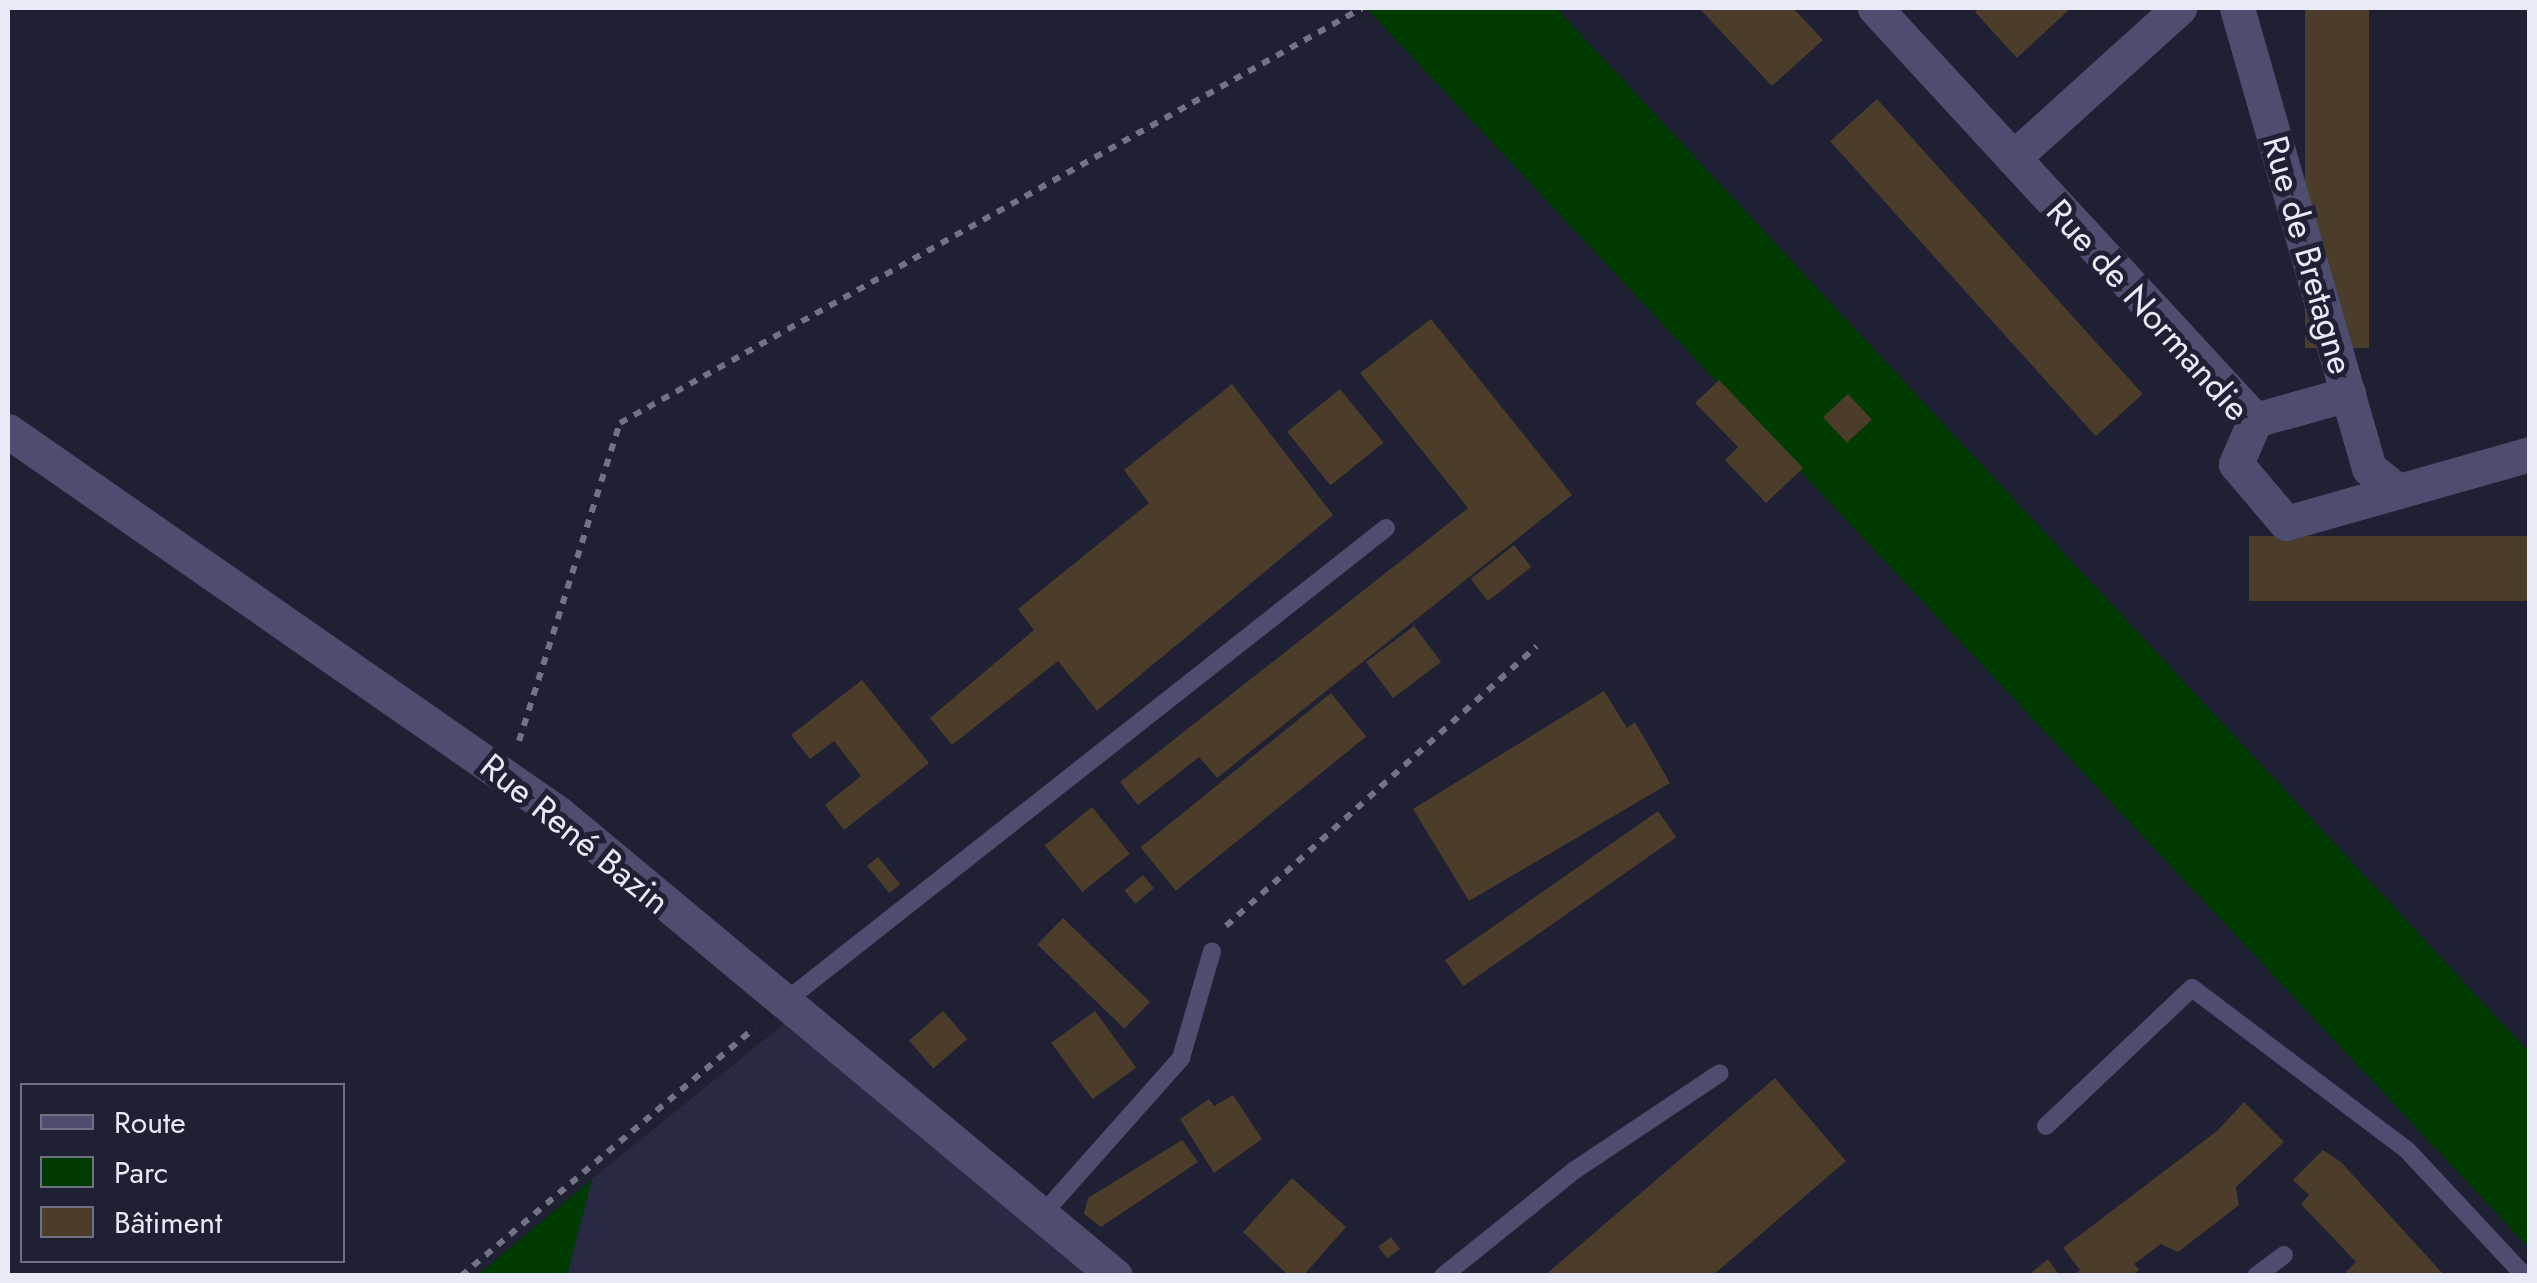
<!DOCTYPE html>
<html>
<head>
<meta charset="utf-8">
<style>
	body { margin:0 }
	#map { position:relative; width:2537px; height:1283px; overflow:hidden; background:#1f2034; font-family:Jost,sans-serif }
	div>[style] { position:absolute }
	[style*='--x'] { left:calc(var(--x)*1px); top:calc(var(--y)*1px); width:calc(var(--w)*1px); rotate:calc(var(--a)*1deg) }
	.built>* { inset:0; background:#282943 }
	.green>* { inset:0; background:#003c02 }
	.building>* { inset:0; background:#4b3d29; transform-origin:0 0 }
	.path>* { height:6px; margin-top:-3px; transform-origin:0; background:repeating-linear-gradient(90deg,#727385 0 8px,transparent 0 16px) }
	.service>* { height:18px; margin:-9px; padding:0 9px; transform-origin:9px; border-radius:9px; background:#4c4d6f }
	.minor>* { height:35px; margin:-17.5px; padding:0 17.5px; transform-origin:17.5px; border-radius:17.5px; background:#4c4d6f }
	span { translate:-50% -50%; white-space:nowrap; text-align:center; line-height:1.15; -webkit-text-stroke:10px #1f2034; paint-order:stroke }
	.street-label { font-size:35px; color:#e8eaf8 }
	.frame { position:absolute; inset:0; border:10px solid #e8eaf8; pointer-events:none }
	.legend { position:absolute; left:20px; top:1083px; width:325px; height:180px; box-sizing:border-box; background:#1f2034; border:2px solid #6f7182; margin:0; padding:12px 18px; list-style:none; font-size:30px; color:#e8eaf8 }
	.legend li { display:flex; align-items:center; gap:20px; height:50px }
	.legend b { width:50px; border:2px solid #6f7182 }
</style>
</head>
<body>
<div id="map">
	<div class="built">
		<i style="clip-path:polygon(786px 1022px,1096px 1276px,567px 1276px,592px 1179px)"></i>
	</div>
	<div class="green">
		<i style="clip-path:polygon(1366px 8px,1556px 8px,2529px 1052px,2529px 1248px)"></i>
		<i style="clip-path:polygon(592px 1179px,567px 1275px,478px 1275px)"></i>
	</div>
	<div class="building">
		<i style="clip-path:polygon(1699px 8px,1793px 8px,1823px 40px,1772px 86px)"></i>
		<i style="clip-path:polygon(1979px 8px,2071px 8px,2017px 58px,1975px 12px)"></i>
		<i style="left:2305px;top:8px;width:64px;height:340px"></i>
		<i style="left:1877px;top:99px;width:397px;height:63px;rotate:48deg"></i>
		<i style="clip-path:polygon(1431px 319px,1572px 495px,1217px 778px,1199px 757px,1138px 805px,1120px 782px,1468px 508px,1360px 373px)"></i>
		<i style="clip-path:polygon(1719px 380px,1803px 468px,1766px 503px,1725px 460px,1738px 447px,1695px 403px)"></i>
		<i style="clip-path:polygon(1232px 384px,1333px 515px,1097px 711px,1058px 661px,952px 745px,930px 718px,1034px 630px,1018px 609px,1149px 503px,1124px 470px)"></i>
		<i style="left:1340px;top:389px;width:69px;height:68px;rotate:51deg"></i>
		<i style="left:1848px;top:394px;width:35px;height:34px;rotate:47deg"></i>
		<i style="left:2530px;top:536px;width:65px;height:281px;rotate:90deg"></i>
		<i style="left:1514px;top:545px;width:28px;height:55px;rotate:52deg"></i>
		<i style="left:1414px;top:626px;width:45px;height:60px;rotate:53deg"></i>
		<i style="clip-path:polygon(862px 680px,929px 763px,844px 830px,825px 805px,861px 776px,834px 741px,810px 759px,791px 735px)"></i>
		<i style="clip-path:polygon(1604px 691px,1627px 728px,1635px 722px,1670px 783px,1469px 901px,1413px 809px)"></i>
		<i style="left:1331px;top:693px;width:56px;height:245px;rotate:51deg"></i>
		<i style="left:1092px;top:807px;width:60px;height:61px;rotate:51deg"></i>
		<i style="left:1658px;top:811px;width:32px;height:260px;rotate:55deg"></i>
		<i style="left:878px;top:857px;width:35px;height:14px;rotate:51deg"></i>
		<i style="left:1143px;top:875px;width:17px;height:24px;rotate:50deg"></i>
		<i style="left:1063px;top:918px;width:121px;height:37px;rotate:44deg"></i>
		<i style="left:943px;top:1011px;width:37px;height:45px;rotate:49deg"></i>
		<i style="left:1095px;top:1011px;width:70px;height:54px;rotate:54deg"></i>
		<i style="clip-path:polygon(1775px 1078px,1846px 1161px,1712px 1276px,1544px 1276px)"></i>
		<i style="clip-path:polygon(1233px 1095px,1262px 1139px,1214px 1173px,1180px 1119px,1209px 1099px,1214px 1106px)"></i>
		<i style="clip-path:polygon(2244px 1102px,2284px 1142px,2236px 1187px,2239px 1205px,2178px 1252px,2161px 1244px,2134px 1264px,2139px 1270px,2131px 1276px,2073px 1276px,2080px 1270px,2063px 1248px,2217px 1131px)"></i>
		<i style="clip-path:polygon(1182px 1140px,1198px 1162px,1101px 1227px,1084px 1214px,1088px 1198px)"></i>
		<i style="clip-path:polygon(2323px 1150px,2341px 1162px,2445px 1276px,2342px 1276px,2356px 1262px,2301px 1204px,2309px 1195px,2293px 1180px)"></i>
		<i style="clip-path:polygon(1292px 1178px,1346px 1227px,1303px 1276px,1289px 1276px,1243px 1232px)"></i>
		<i style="left:1391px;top:1237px;width:15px;height:16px;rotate:53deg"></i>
		<i style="clip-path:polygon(2048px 1259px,2060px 1276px,2027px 1276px)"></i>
	</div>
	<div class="path">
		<i style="--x:519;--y:741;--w:334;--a:-72.4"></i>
		<i style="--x:620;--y:423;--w:850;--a:-29.22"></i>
		<i style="--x:1226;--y:926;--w:418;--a:-42"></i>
		<i style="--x:461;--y:1276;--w:384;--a:-40.2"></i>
	</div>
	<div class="service">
		<i style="--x:782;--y:1004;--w:769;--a:-38.24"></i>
		<i style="--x:2046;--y:1126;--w:201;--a:-43.4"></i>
		<i style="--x:2192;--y:988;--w:269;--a:37"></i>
		<i style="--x:2407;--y:1150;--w:173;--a:46.9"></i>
		<i style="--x:1040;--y:1217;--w:213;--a:-48.4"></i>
		<i style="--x:1181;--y:1058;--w:111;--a:-73.8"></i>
		<i style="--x:1443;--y:1276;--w:169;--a:-38.8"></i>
		<i style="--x:1575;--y:1170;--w:174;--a:-33.8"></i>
		<i style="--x:2256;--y:1276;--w:35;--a:-37"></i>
	</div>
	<div class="minor">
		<i style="--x:1875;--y:8;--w:560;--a:47.31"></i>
		<i style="--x:2255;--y:420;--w:48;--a:113.4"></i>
		<i style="--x:2236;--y:464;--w:77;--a:49.7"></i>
		<i style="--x:2286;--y:523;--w:254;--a:-15.8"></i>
		<i style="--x:2237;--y:8;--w:479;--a:74"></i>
		<i style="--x:2369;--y:468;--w:36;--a:39"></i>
		<i style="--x:2013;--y:158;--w:224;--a:-42.1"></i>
		<i style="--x:2255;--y:420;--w:97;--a:-15.6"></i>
		<i style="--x:8;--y:431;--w:671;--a:34.8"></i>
		<i style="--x:559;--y:814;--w:723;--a:39.72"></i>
	</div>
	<div class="street-label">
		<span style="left:2308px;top:255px;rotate:74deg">Rue de Bretagne</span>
		<span style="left:2148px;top:310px;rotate:48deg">Rue de Normandie</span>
		<span style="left:575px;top:834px;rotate:39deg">Rue René Bazin</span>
	</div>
	<div class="frame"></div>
	<ul class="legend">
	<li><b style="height:12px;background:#4c4d6f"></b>Route</li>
	<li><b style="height:28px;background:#003c02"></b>Parc</li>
	<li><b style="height:28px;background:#4b3d29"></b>Bâtiment</li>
	</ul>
</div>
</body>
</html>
